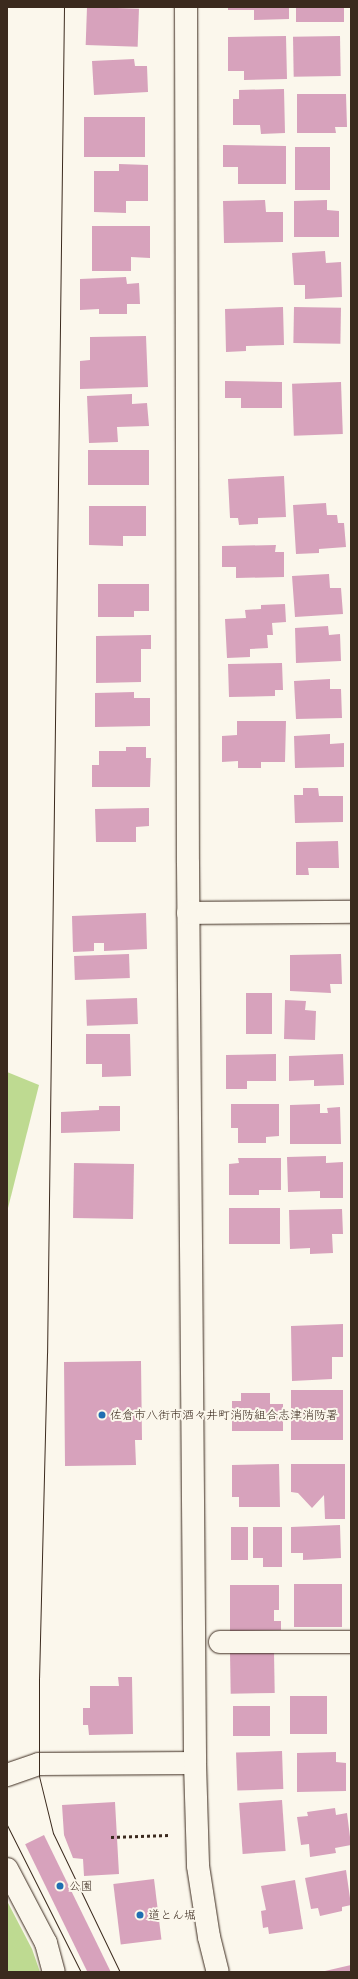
<!DOCTYPE html>
<html>
<head>
<meta charset="utf-8">
<style>
	body { margin:0 }
	#map { position:relative; width:358px; height:1979px; overflow:hidden; background:#fbf7ec; font-family:"Patrick Hand","Klee One",sans-serif }
	div>[style] { position:absolute }
	[style*='--x'] { left:calc(var(--x)*1px); top:calc(var(--y)*1px); width:calc(var(--w)*1px); rotate:calc(var(--a)*1deg) }
	.green>* { inset:0; background:#beda91 }
	.building>* { inset:0; background:#d7a2bc; transform-origin:0 0 }
	.path>* { height:2.5px; margin-top:-1.25px; transform-origin:0; background:repeating-linear-gradient(90deg,#3b2a1e 0 3px,transparent 0 6px) }
	.roads { filter:drop-shadow(0 0 1px #3b2a1e) drop-shadow(0 0 1px #3b2a1e) }
	.minor>* { height:22px; margin:-11px; padding:0 11px; transform-origin:11px; border-radius:11px; background:#fbf7ec }
	.tertiary>* { height:22px; margin:-11px; padding:0 11px; transform-origin:11px; border-radius:11px; background:#fbf7ec }
	.tram>* { height:1px; margin:-0.5px; padding:0 0.5px; transform-origin:0.5px; border-radius:0.5px; background:#3b2a1e }
	.dots>* { width:11px; height:11px; translate:-50% -50%; box-sizing:border-box; border:2px solid #fbf7ec; border-radius:50% }
	span { translate:-50% -50%; white-space:nowrap; text-align:center; line-height:1.15; -webkit-text-stroke:4px #fbf7ec; paint-order:stroke }
	.poi-label { font-size:12px; color:#3b2a1e }
	.left { translate:0 -50%; text-align:left }
	.frame { position:absolute; inset:0; border:8px solid #3b2a1e; pointer-events:none }
</style>
</head>
<body>
<div id="map">
	<div class="green">
		<i style="clip-path:polygon(7px 1072px,39px 1085px,7px 1212px)"></i>
		<i style="clip-path:polygon(7px 1901px,32px 1949px,40px 1972px,7px 1972px)"></i>
	</div>
	<div class="building">
		<i style="left:87px;top:7px;width:52px;height:38px;rotate:2deg"></i>
		<i style="clip-path:polygon(228px 7px,289px 7px,289px 19px,254px 20px,254px 10px,228px 10px)"></i>
		<i style="left:296px;top:7px;width:48px;height:15px"></i>
		<i style="clip-path:polygon(286px 36px,287px 79px,244px 80px,244px 71px,228px 71px,228px 37px)"></i>
		<i style="left:340px;top:36px;width:40px;height:47px;rotate:89deg"></i>
		<i style="clip-path:polygon(134px 59px,135px 66px,147px 66px,148px 92px,94px 95px,92px 61px)"></i>
		<i style="clip-path:polygon(284px 89px,285px 133px,261px 134px,260px 125px,233px 125px,233px 99px,239px 99px,239px 90px)"></i>
		<i style="clip-path:polygon(297px 94px,346px 94px,347px 127px,335px 127px,336px 133px,297px 133px)"></i>
		<i style="left:145px;top:117px;width:40px;height:61px;rotate:90deg"></i>
		<i style="clip-path:polygon(223px 145px,286px 146px,286px 184px,238px 184px,238px 167px,223px 167px)"></i>
		<i style="left:295px;top:147px;width:35px;height:43px"></i>
		<i style="clip-path:polygon(119px 164px,148px 165px,148px 201px,126px 201px,126px 213px,94px 212px,94px 171px,119px 171px)"></i>
		<i style="clip-path:polygon(265px 200px,266px 212px,283px 212px,283px 242px,224px 243px,223px 201px)"></i>
		<i style="clip-path:polygon(327px 200px,327px 210px,339px 211px,339px 237px,294px 237px,294px 201px)"></i>
		<i style="clip-path:polygon(92px 226px,150px 226px,150px 258px,131px 257px,131px 271px,92px 271px)"></i>
		<i style="clip-path:polygon(325px 251px,326px 263px,341px 262px,342px 297px,305px 299px,305px 285px,294px 285px,292px 253px)"></i>
		<i style="clip-path:polygon(126px 277px,127px 284px,139px 283px,140px 304px,127px 304px,127px 314px,99px 314px,99px 309px,80px 310px,80px 279px)"></i>
		<i style="clip-path:polygon(283px 307px,284px 345px,246px 346px,246px 351px,226px 352px,225px 309px)"></i>
		<i style="left:294px;top:307px;width:47px;height:36px;rotate:1deg"></i>
		<i style="clip-path:polygon(146px 336px,148px 387px,80px 389px,80px 361px,90px 360px,90px 337px)"></i>
		<i style="clip-path:polygon(225px 381px,282px 382px,282px 408px,241px 408px,241px 398px,225px 398px)"></i>
		<i style="left:341px;top:382px;width:52px;height:49px;rotate:88deg"></i>
		<i style="clip-path:polygon(132px 394px,132px 404px,147px 403px,149px 426px,117px 427px,118px 442px,89px 443px,87px 396px)"></i>
		<i style="left:149px;top:450px;width:35px;height:61px;rotate:90deg"></i>
		<i style="clip-path:polygon(284px 476px,286px 517px,258px 518px,258px 524px,239px 525px,238px 518px,230px 518px,228px 479px)"></i>
		<i style="clip-path:polygon(326px 503px,327px 515px,337px 515px,338px 523px,344px 523px,346px 547px,319px 549px,319px 553px,296px 554px,293px 505px)"></i>
		<i style="clip-path:polygon(89px 506px,146px 506px,146px 536px,123px 536px,123px 546px,89px 545px)"></i>
		<i style="clip-path:polygon(276px 545px,275px 552px,284px 552px,284px 577px,236px 578px,236px 567px,222px 567px,222px 546px)"></i>
		<i style="clip-path:polygon(329px 574px,330px 588px,341px 588px,343px 614px,295px 617px,292px 576px)"></i>
		<i style="clip-path:polygon(98px 584px,149px 584px,149px 611px,134px 611px,134px 617px,98px 617px)"></i>
		<i style="clip-path:polygon(285px 604px,286px 622px,272px 623px,273px 635px,267px 635px,268px 648px,250px 649px,250px 657px,227px 658px,225px 619px,246px 618px,245px 610px,261px 609px,261px 605px)"></i>
		<i style="clip-path:polygon(328px 626px,329px 635px,340px 634px,341px 661px,296px 663px,295px 628px)"></i>
		<i style="clip-path:polygon(151px 635px,151px 649px,141px 649px,141px 682px,96px 683px,96px 636px)"></i>
		<i style="clip-path:polygon(282px 663px,283px 690px,275px 690px,275px 696px,229px 697px,228px 664px)"></i>
		<i style="clip-path:polygon(330px 679px,330px 689px,341px 689px,342px 718px,296px 719px,294px 681px)"></i>
		<i style="clip-path:polygon(134px 692px,134px 698px,150px 698px,150px 726px,95px 727px,95px 693px)"></i>
		<i style="clip-path:polygon(237px 721px,286px 721px,285px 762px,261px 762px,261px 768px,238px 768px,238px 761px,222px 762px,222px 736px,237px 735px)"></i>
		<i style="clip-path:polygon(330px 734px,330px 744px,344px 743px,344px 767px,295px 768px,294px 736px)"></i>
		<i style="clip-path:polygon(126px 747px,146px 747px,146px 758px,151px 758px,150px 787px,92px 787px,92px 765px,99px 765px,99px 751px,126px 751px)"></i>
		<i style="clip-path:polygon(303px 788px,318px 788px,319px 796px,343px 796px,343px 822px,295px 823px,294px 795px,303px 795px)"></i>
		<i style="clip-path:polygon(149px 808px,149px 826px,136px 827px,136px 842px,96px 842px,95px 809px)"></i>
		<i style="clip-path:polygon(338px 841px,339px 868px,308px 868px,309px 875px,296px 875px,296px 842px)"></i>
		<i style="clip-path:polygon(146px 913px,147px 949px,104px 951px,104px 943px,94px 943px,94px 951px,73px 952px,72px 916px)"></i>
		<i style="left:129px;top:954px;width:24px;height:55px;rotate:88deg"></i>
		<i style="clip-path:polygon(341px 954px,342px 984px,330px 984px,331px 993px,290px 991px,290px 955px)"></i>
		<i style="left:246px;top:993px;width:26px;height:41px"></i>
		<i style="left:137px;top:998px;width:26px;height:51px;rotate:88deg"></i>
		<i style="clip-path:polygon(285px 1000px,306px 1001px,305px 1010px,316px 1011px,315px 1040px,284px 1039px)"></i>
		<i style="clip-path:polygon(86px 1034px,130px 1034px,131px 1076px,102px 1077px,102px 1064px,86px 1064px)"></i>
		<i style="clip-path:polygon(276px 1054px,276px 1081px,247px 1081px,247px 1089px,226px 1089px,226px 1055px)"></i>
		<i style="clip-path:polygon(343px 1054px,344px 1085px,314px 1086px,314px 1080px,289px 1081px,289px 1056px)"></i>
		<i style="clip-path:polygon(231px 1104px,279px 1104px,279px 1136px,266px 1137px,266px 1143px,238px 1143px,238px 1128px,231px 1128px)"></i>
		<i style="clip-path:polygon(320px 1104px,320px 1113px,328px 1113px,327px 1108px,340px 1107px,341px 1144px,290px 1144px,290px 1105px)"></i>
		<i style="clip-path:polygon(99px 1106px,120px 1106px,120px 1131px,61px 1133px,61px 1112px,99px 1110px)"></i>
		<i style="clip-path:polygon(326px 1156px,326px 1163px,343px 1162px,343px 1198px,320px 1198px,320px 1191px,288px 1192px,287px 1157px)"></i>
		<i style="clip-path:polygon(238px 1158px,281px 1158px,281px 1190px,259px 1190px,259px 1195px,229px 1195px,229px 1164px,239px 1163px)"></i>
		<i style="left:74px;top:1163px;width:60px;height:55px;rotate:1deg"></i>
		<i style="left:229px;top:1208px;width:51px;height:36px"></i>
		<i style="clip-path:polygon(342px 1209px,343px 1234px,332px 1234px,333px 1253px,310px 1254px,310px 1248px,290px 1249px,289px 1210px)"></i>
		<i style="clip-path:polygon(343px 1324px,343px 1357px,332px 1357px,332px 1379px,292px 1381px,291px 1326px)"></i>
		<i style="clip-path:polygon(141px 1361px,142px 1440px,135px 1440px,136px 1465px,65px 1466px,64px 1362px)"></i>
		<i style="left:291px;top:1390px;width:52px;height:50px"></i>
		<i style="clip-path:polygon(241px 1393px,270px 1393px,270px 1404px,283px 1404px,283px 1431px,232px 1431px,232px 1401px,241px 1401px)"></i>
		<i style="clip-path:polygon(279px 1464px,280px 1507px,239px 1507px,239px 1497px,232px 1497px,232px 1465px)"></i>
		<i style="clip-path:polygon(291px 1464px,345px 1464px,345px 1519px,325px 1519px,324px 1495px,312px 1508px,298px 1493px,291px 1492px)"></i>
		<i style="clip-path:polygon(340px 1525px,341px 1558px,303px 1560px,303px 1553px,291px 1553px,291px 1527px)"></i>
		<i style="left:231px;top:1527px;width:17px;height:33px"></i>
		<i style="clip-path:polygon(253px 1527px,282px 1527px,282px 1567px,263px 1567px,263px 1558px,253px 1558px)"></i>
		<i style="left:294px;top:1584px;width:48px;height:43px"></i>
		<i style="clip-path:polygon(230px 1585px,279px 1585px,279px 1610px,274px 1610px,274px 1621px,281px 1621px,281px 1630px,230px 1631px)"></i>
		<i style="left:274px;top:1652px;width:41px;height:44px;rotate:89deg"></i>
		<i style="clip-path:polygon(118px 1677px,132px 1677px,133px 1734px,89px 1735px,88px 1725px,83px 1725px,83px 1708px,90px 1708px,90px 1686px,119px 1686px)"></i>
		<i style="left:290px;top:1696px;width:37px;height:38px"></i>
		<i style="left:233px;top:1706px;width:37px;height:30px"></i>
		<i style="left:282px;top:1751px;width:38px;height:46px;rotate:88deg"></i>
		<i style="clip-path:polygon(336px 1752px,336px 1762px,346px 1763px,346px 1791px,297px 1792px,297px 1753px)"></i>
		<i style="left:282px;top:1800px;width:51px;height:43px;rotate:86deg"></i>
		<i style="clip-path:polygon(115px 1802px,119px 1874px,84px 1876px,83px 1859px,73px 1858px,64px 1835px,62px 1805px)"></i>
		<i style="clip-path:polygon(335px 1808px,336px 1815px,347px 1813px,351px 1845px,335px 1848px,336px 1853px,310px 1857px,309px 1844px,301px 1845px,297px 1817px,308px 1816px,307px 1812px)"></i>
		<i style="left:44px;top:1835px;width:153px;height:21px;rotate:64deg"></i>
		<i style="clip-path:polygon(346px 1870px,351px 1905px,342px 1907px,342px 1911px,320px 1916px,318px 1908px,311px 1909px,305px 1878px)"></i>
		<i style="left:154px;top:1879px;width:61px;height:41px;rotate:83deg"></i>
		<i style="clip-path:polygon(295px 1880px,303px 1929px,269px 1934px,268px 1927px,263px 1928px,261px 1911px,266px 1910px,261px 1886px)"></i>
		<i style="clip-path:polygon(351px 1965px,351px 1972px,325px 1972px,325px 1971px)"></i>
	</div>
	<div class="path">
		<i style="--x:111;--y:1837;--w:58;--a:-2"></i>
	</div>
	<div class="roads">
		<div class="minor">
			<i style="--x:220;--y:1642;--w:131;--a:0"></i>
			<i style="--x:7;--y:1775;--w:34;--a:-19"></i>
			<i style="--x:39;--y:1764;--w:156;--a:-0.4"></i>
			<i style="--x:7;--y:1869;--w:84;--a:62.2"></i>
			<i style="--x:46;--y:1943;--w:30;--a:75"></i>
		</div>
		<div class="tertiary">
			<i style="--x:186;--y:7;--w:856;--a:89.87"></i>
			<i style="--x:188;--y:863;--w:900;--a:89.55"></i>
			<i style="--x:195;--y:1763;--w:103;--a:88.3"></i>
			<i style="--x:198;--y:1866;--w:72;--a:81.2"></i>
			<i style="--x:209;--y:1937;--w:36;--a:76"></i>
			<i style="--x:188;--y:913;--w:163;--a:-0.4"></i>
		</div>
	</div>
	<div class="tram">
		<i style="--x:64;--y:7;--w:1346;--a:90.72"></i>
		<i style="--x:47;--y:1353;--w:325;--a:91.4"></i>
		<i style="--x:39;--y:1678;--w:98;--a:90"></i>
		<i style="--x:39;--y:1776;--w:59;--a:76.2"></i>
		<i style="--x:53;--y:1833;--w:154;--a:64.3"></i>
		<i style="--x:7;--y:1825;--w:165;--a:63.3"></i>
	</div>
	<div class="dots">
		<i style="left:102px;top:1415px;background:#1f6fb2"></i>
		<i style="left:60px;top:1886px;background:#1f6fb2"></i>
		<i style="left:140px;top:1915px;background:#1f6fb2"></i>
	</div>
	<div class="poi-label">
		<span class="left" style="left:110px;top:1415px">佐倉市八街市酒々井町消防組合志津消防署</span>
		<span class="left" style="left:69px;top:1886px">公園</span>
		<span class="left" style="left:148px;top:1915px">道とん堀</span>
	</div>
	<div class="frame"></div>
</div>
</body>
</html>
